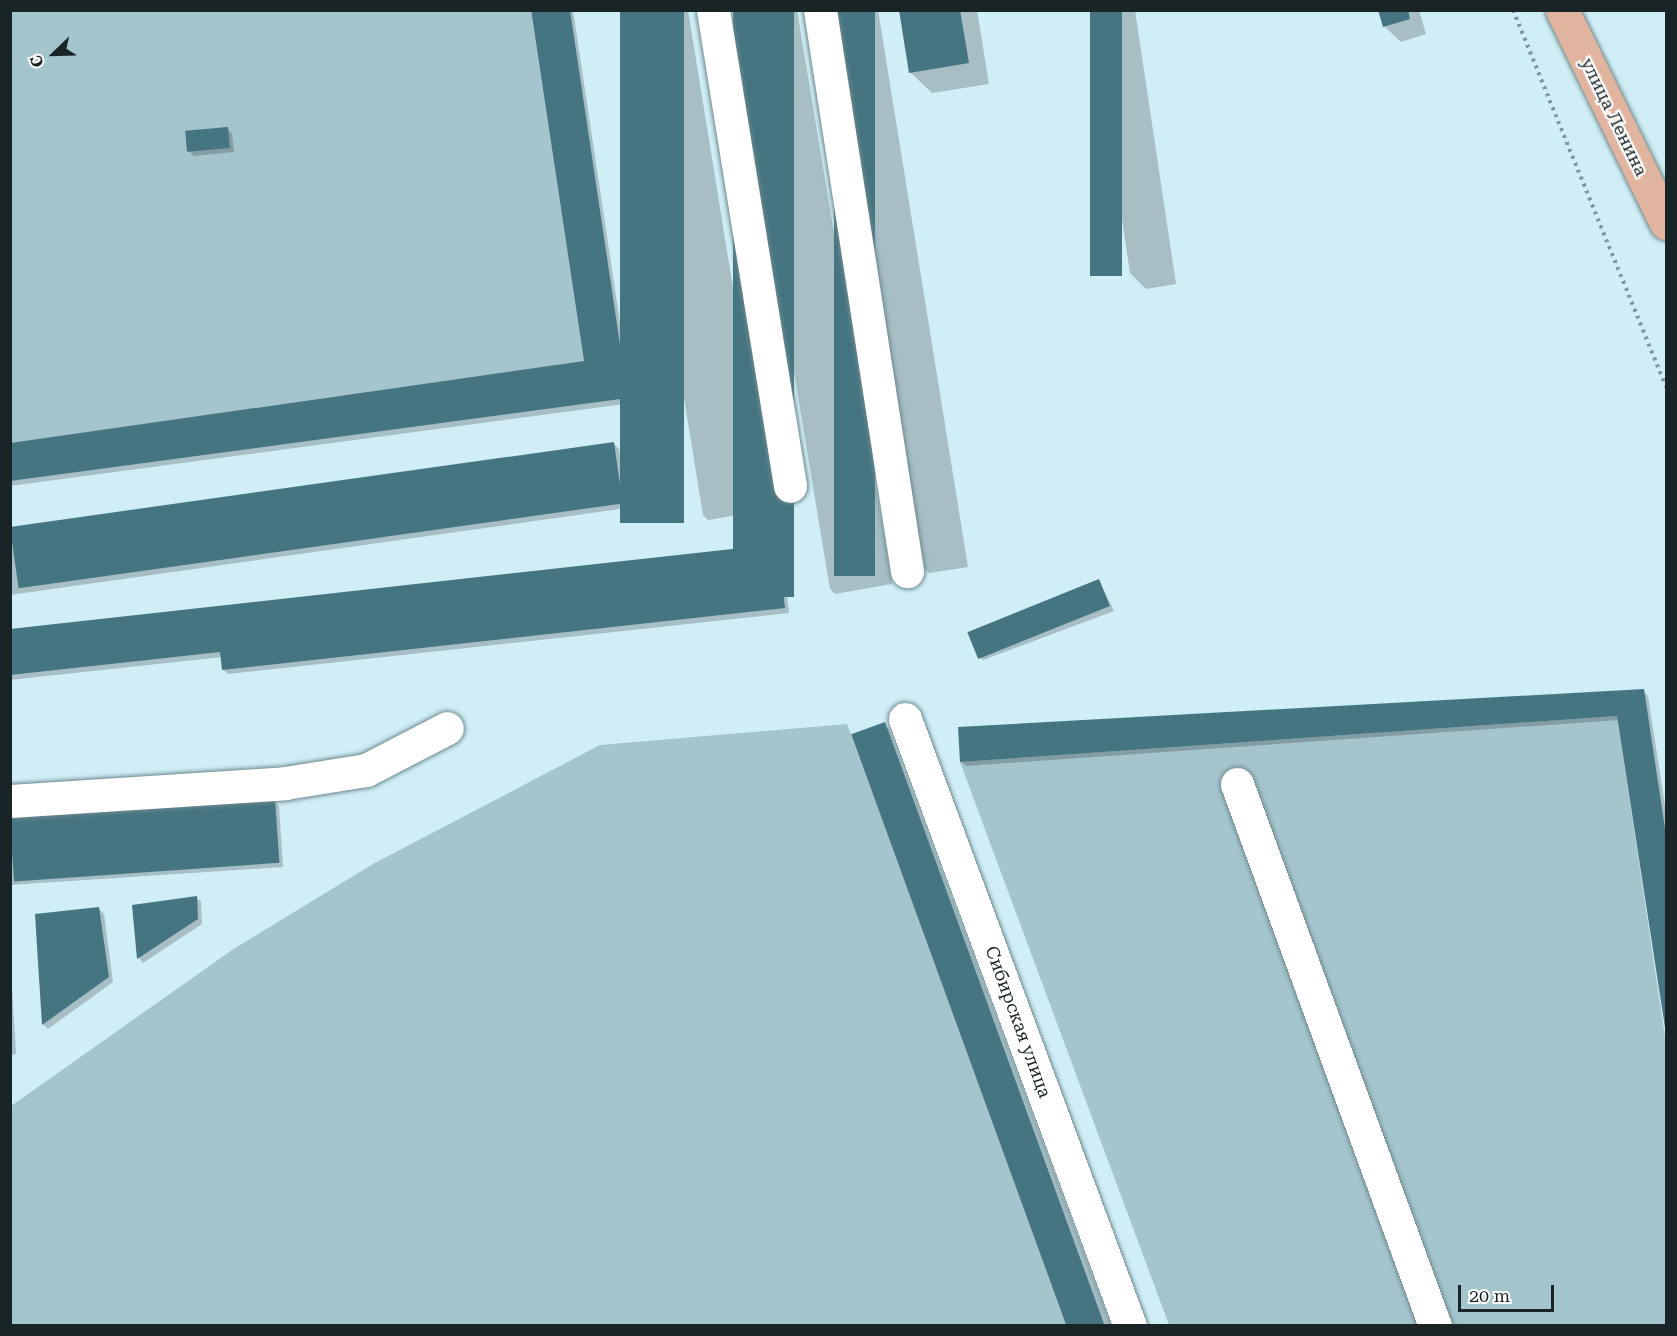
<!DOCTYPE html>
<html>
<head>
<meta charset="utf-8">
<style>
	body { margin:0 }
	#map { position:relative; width:1677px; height:1336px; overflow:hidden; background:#d0eef5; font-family:"Roboto Serif",serif }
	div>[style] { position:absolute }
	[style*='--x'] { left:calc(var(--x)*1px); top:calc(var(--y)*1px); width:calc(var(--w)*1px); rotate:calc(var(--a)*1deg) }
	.green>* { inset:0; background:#a5c5cc }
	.shadow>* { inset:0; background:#0003 }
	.building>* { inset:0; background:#457580; transform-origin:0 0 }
	.path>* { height:4px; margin-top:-2px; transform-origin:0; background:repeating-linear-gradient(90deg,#82979c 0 3px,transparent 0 7.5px) }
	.roads { filter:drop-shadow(0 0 2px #6d888f) drop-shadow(0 0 2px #6d888f) }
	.minor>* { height:33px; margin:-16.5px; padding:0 16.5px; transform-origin:16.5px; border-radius:16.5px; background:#fff }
	.major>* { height:33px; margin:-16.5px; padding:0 16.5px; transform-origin:16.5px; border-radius:16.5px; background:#e0b49f }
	span { translate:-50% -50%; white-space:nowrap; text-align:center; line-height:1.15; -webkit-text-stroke:4.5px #fff; paint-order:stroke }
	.street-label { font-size:18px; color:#192426 }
	.frame { position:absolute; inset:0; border:12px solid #192426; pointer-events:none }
	.north { position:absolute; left:24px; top:24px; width:60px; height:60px; -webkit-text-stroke:4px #fff; paint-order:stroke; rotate:247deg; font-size:16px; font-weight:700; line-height:24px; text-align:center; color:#192426 }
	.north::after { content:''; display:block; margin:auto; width:21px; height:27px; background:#192426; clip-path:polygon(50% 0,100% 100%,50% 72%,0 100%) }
	.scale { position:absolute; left:1458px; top:1285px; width:96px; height:27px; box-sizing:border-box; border:3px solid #192426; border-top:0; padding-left:8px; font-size:18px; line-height:21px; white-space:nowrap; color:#192426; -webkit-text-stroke:4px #fff; paint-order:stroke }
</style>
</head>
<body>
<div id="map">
	<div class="green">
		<i style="clip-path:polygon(10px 11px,531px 11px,584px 361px,11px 443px)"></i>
		<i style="clip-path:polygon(1617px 716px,1666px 1043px,1666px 1325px,1169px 1325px,960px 762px)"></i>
		<i style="clip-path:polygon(847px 724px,1071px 1325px,11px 1325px,11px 1106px,232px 950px,373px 864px,600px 745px)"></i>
	</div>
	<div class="shadow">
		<i style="clip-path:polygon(532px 10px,573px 10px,632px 403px,10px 486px,10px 444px,586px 363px)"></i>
		<i style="clip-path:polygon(621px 10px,688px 10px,769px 510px,708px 520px,703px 515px)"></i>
		<i style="clip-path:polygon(734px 10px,797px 10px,892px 584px,835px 594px,830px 589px)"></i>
		<i style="clip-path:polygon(835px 10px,878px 10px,968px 567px,929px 573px,924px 568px)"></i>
		<i style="clip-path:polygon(900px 10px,977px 10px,989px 84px,932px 93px,910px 72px)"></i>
		<i style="clip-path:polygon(1091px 10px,1135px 10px,1176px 284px,1146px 289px,1130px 273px)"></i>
		<i style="clip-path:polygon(1380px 10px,1419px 10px,1426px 34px,1401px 42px,1384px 26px)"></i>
		<i style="clip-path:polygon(227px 129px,232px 134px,234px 152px,194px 156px,189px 151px)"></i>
		<i style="clip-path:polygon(614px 444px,619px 449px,627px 508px,10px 595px,10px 529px)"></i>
		<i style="clip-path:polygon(777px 546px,782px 551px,789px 613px,228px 674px,223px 669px,222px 657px,10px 680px,10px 630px)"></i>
		<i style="clip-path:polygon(1099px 580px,1114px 611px,983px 660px,978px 655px)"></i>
		<i style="clip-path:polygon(1643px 691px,1648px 696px,1666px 812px,1666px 1033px,1620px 720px,966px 766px,961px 761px)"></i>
		<i style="clip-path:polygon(884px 724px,889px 729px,1111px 1326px,1072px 1326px)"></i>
		<i style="clip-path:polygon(274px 801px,279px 806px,283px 867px,10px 885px,10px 818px)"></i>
		<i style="clip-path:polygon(196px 897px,201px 902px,202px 924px,143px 963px,139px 958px,133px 906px)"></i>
		<i style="clip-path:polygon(99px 909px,104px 914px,113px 982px,48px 1029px,43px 1024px,36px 916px)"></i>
		<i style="clip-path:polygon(10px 953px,16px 1054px,10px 1056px)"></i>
	</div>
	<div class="building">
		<i style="clip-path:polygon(531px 10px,570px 10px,628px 398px,10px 481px,10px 443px,584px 361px)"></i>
		<i style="left:620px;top:10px;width:64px;height:513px"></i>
		<i style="left:733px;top:10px;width:61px;height:587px"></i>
		<i style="left:834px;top:10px;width:41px;height:566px"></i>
		<i style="clip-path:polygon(899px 10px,960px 10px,969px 63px,909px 73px)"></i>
		<i style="left:1090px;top:10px;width:32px;height:266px"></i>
		<i style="clip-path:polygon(1378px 10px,1408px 10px,1410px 19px,1383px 27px)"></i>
		<i style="left:228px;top:127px;width:21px;height:43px;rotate:85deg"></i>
		<i style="left:614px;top:442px;width:62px;height:610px;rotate:82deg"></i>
		<i style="clip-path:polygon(777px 544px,785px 608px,222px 670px,220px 652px,10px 675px,10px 629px)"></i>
		<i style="left:1099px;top:579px;width:29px;height:142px;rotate:68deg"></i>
		<i style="clip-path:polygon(1644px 689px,1666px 835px,1666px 1034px,1617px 716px,960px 762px,958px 727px)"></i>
		<i style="left:885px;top:722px;width:644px;height:36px;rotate:70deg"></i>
		<i style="left:275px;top:799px;width:64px;height:266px;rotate:86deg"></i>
		<i style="clip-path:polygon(197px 896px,198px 919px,137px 959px,132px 905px)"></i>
		<i style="clip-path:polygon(99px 907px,109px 977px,42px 1025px,35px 914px)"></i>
	</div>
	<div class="path">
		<i style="--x:1513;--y:10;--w:407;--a:67.9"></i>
	</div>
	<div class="roads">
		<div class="minor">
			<i style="--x:713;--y:10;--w:482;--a:80.8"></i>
			<i style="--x:820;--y:10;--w:568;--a:81.18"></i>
			<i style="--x:905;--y:719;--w:647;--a:69.66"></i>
			<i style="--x:1237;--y:784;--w:577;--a:69.93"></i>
			<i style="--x:10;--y:801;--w:276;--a:-3.7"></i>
			<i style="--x:285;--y:783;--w:82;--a:-9.1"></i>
			<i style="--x:366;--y:770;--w:91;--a:-27.4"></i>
		</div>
		<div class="major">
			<i style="--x:1562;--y:10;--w:237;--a:64"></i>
		</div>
	</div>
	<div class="street-label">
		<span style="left:1614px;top:117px;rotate:64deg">улица Ленина</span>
		<span style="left:1018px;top:1022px;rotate:70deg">Сибирская улица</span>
	</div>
	<div class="frame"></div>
	<div class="north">С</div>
	<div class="scale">20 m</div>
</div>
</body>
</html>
